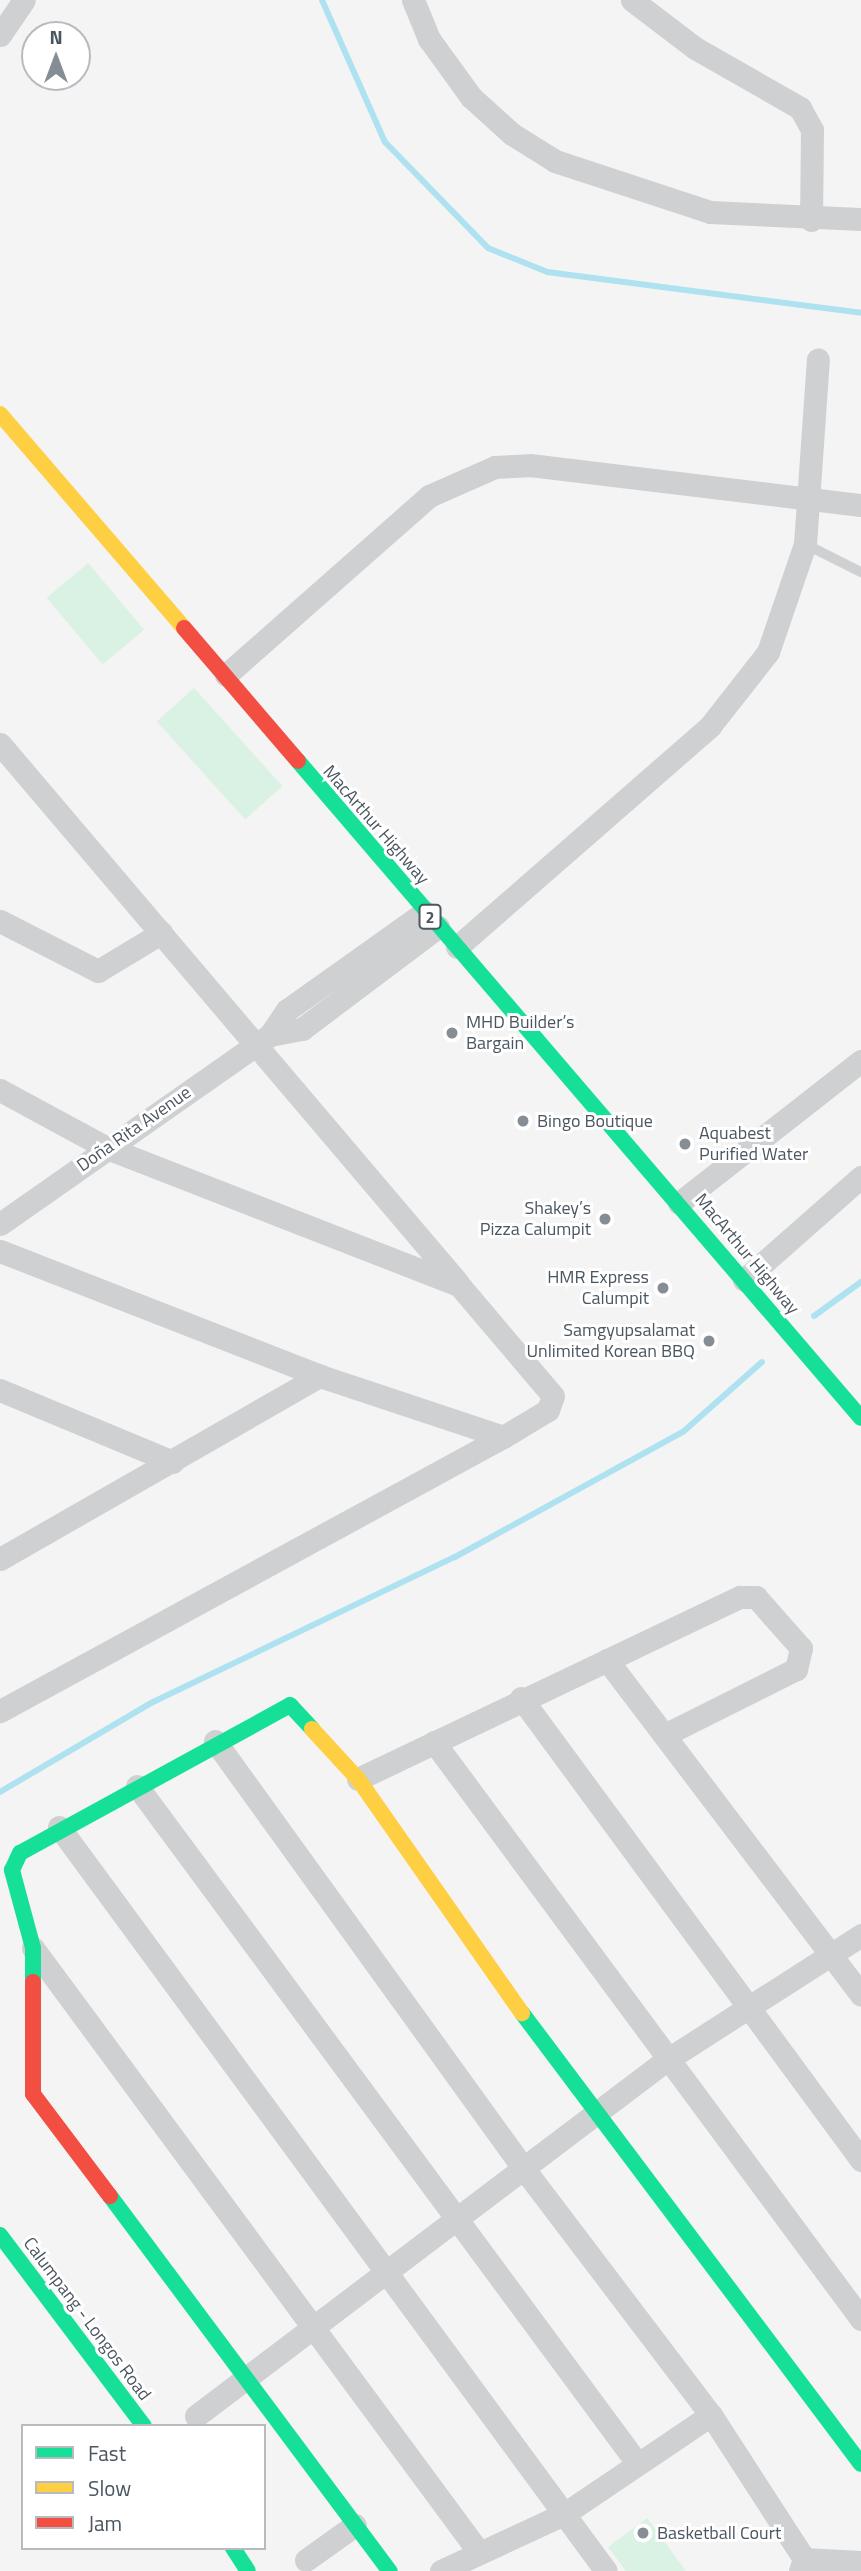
<!DOCTYPE html>
<html>
<head>
<meta charset="utf-8">
<style>
	body { margin:0 }
	#map { position:relative; width:861px; height:2571px; overflow:hidden; background:#f4f4f4; font-family:"Titillium Web",sans-serif }
	div>[style] { position:absolute }
	[style*='--x'] { left:calc(var(--x)*1px); top:calc(var(--y)*1px); width:calc(var(--w)*1px); rotate:calc(var(--a)*1deg) }
	.green>* { inset:0; background:#d9f2e3; transform-origin:0 0 }
	.stream>* { height:6px; margin:-3px; padding:0 3px; transform-origin:3px; border-radius:3px; background:#aee2f0 }
	.lane>* { height:10px; margin:-5px; padding:0 5px; transform-origin:5px; border-radius:5px; background:#ced0d2 }
	.street>* { height:23px; margin:-11.5px; padding:0 11.5px; transform-origin:11.5px; border-radius:11.5px; background:#ced0d2 }
	.fast>* { height:16px; margin:-8px; padding:0 8px; transform-origin:8px; border-radius:8px; background:#16e098 }
	.slow>* { height:16px; margin:-8px; padding:0 8px; transform-origin:8px; border-radius:8px; background:#ffcf43 }
	.jam>* { height:16px; margin:-8px; padding:0 8px; transform-origin:8px; border-radius:8px; background:#f24e42 }
	.dots>* { width:19px; height:19px; translate:-50% -50%; box-sizing:border-box; border:4px solid #fff; border-radius:50% }
	span { translate:-50% -50%; white-space:nowrap; text-align:center; line-height:1.15; -webkit-text-stroke:6px #fff; paint-order:stroke }
	.shield-label span { padding:2px 5px; background:#fff; border:2px solid; border-radius:5px; -webkit-text-stroke-width:0 }
	.shield-label { font-size:16px; color:#4a5661; font-weight:700 }
	.street-label { font-size:18px; color:#4a5661 }
	.poi-label { font-size:18px; color:#4a5661 }
	.left { translate:0 -50%; text-align:left }
	.right { translate:-100% -50%; text-align:right }
	.legend { position:absolute; left:21px; top:2424px; width:245px; height:126px; box-sizing:border-box; background:#fff; border:2px solid #b7bbc0; margin:0; padding:9px 12px; list-style:none; font-size:21px; color:#4a5661 }
	.legend li { display:flex; align-items:center; gap:14px; height:35px }
	.legend b { width:35px; border:2px solid #b7bbc0 }
	.north { position:absolute; left:21px; top:21px; width:70px; height:70px; box-sizing:border-box; background:#fff; border:2px solid #b7bbc0; border-radius:50%; rotate:0deg; font-size:19px; font-weight:700; line-height:28px; text-align:center; color:#4a5661 }
	.north::after { content:''; display:block; margin:auto; width:24px; height:32px; background:#868d94; clip-path:polygon(50% 0,100% 100%,50% 72%,0 100%) }
</style>
</head>
<body>
<div id="map">
	<div class="green">
		<i style="left:88px;top:563px;width:87px;height:54px;rotate:50deg"></i>
		<i style="left:194px;top:688px;width:132px;height:50px;rotate:48deg"></i>
		<i style="clip-path:polygon(647px 2518px,686px 2571px,626px 2571px,608px 2547px)"></i>
	</div>
	<div class="stream">
		<i style="--x:322;--y:0;--w:155;--a:66.1"></i>
		<i style="--x:385;--y:142;--w:148;--a:45.8"></i>
		<i style="--x:488;--y:248;--w:64;--a:22.1"></i>
		<i style="--x:547;--y:272;--w:317;--a:7.4"></i>
		<i style="--x:814;--y:1316;--w:58;--a:-35.9"></i>
		<i style="--x:0;--y:1792;--w:175;--a:-30.5"></i>
		<i style="--x:151;--y:1703;--w:337;--a:-25.7"></i>
		<i style="--x:455;--y:1557;--w:261;--a:-28.8"></i>
		<i style="--x:684;--y:1431;--w:104;--a:-41.5"></i>
	</div>
	<div class="lane">
		<i style="--x:805;--y:544;--w:63;--a:26.6"></i>
	</div>
	<div class="street">
		<i style="--x:413;--y:0;--w:42;--a:67.7"></i>
		<i style="--x:429;--y:39;--w:72;--a:54.1"></i>
		<i style="--x:471;--y:97;--w:55;--a:42.1"></i>
		<i style="--x:512;--y:134;--w:51;--a:32.1"></i>
		<i style="--x:555;--y:161;--w:163;--a:18.2"></i>
		<i style="--x:710;--y:212;--w:151;--a:2.7"></i>
		<i style="--x:632;--y:0;--w:79;--a:37.3"></i>
		<i style="--x:695;--y:48;--w:121;--a:29.7"></i>
		<i style="--x:800;--y:108;--w:25;--a:61"></i>
		<i style="--x:812;--y:130;--w:90;--a:90.6"></i>
		<i style="--x:0;--y:35;--w:42;--a:-55.6"></i>
		<i style="--x:226;--y:675;--w:271;--a:-41.4"></i>
		<i style="--x:429;--y:496;--w:72;--a:-23.7"></i>
		<i style="--x:495;--y:467;--w:35;--a:-3"></i>
		<i style="--x:530;--y:465;--w:333;--a:6.9"></i>
		<i style="--x:0;--y:744;--w:707;--a:49.64"></i>
		<i style="--x:0;--y:921;--w:110;--a:27"></i>
		<i style="--x:98;--y:971;--w:74;--a:-31.1"></i>
		<i style="--x:457;--y:947;--w:336;--a:-41.1"></i>
		<i style="--x:710;--y:726;--w:94;--a:-51.9"></i>
		<i style="--x:768;--y:652;--w:114;--a:-71.1"></i>
		<i style="--x:805;--y:544;--w:185;--a:-86"></i>
		<i style="--x:270;--y:1035;--w:33;--a:-11"></i>
		<i style="--x:302;--y:1029;--w:170;--a:-36.9"></i>
		<i style="--x:0;--y:1090;--w:122;--a:28.5"></i>
		<i style="--x:107;--y:1148;--w:378;--a:21.3"></i>
		<i style="--x:459;--y:1285;--w:145;--a:49.7"></i>
		<i style="--x:553;--y:1396;--w:15;--a:110"></i>
		<i style="--x:548;--y:1410;--w:52;--a:149"></i>
		<i style="--x:503;--y:1437;--w:573;--a:151.42"></i>
		<i style="--x:679;--y:1203;--w:231;--a:-38"></i>
		<i style="--x:0;--y:1224;--w:330;--a:-35"></i>
		<i style="--x:270;--y:1035;--w:30;--a:-56"></i>
		<i style="--x:287;--y:1010;--w:169;--a:-35.4"></i>
		<i style="--x:0;--y:1251;--w:344;--a:21.3"></i>
		<i style="--x:320;--y:1376;--w:193;--a:18.4"></i>
		<i style="--x:744;--y:1280;--w:156;--a:-41.4"></i>
		<i style="--x:0;--y:1390;--w:187;--a:22.6"></i>
		<i style="--x:0;--y:1559;--w:369;--a:-29.8"></i>
		<i style="--x:607;--y:1660;--w:420;--a:52.8"></i>
		<i style="--x:521;--y:1698;--w:574;--a:53.65"></i>
		<i style="--x:215;--y:1741;--w:523;--a:54.18"></i>
		<i style="--x:521;--y:2165;--w:314;--a:52.8"></i>
		<i style="--x:711;--y:2415;--w:171;--a:57.1"></i>
		<i style="--x:434;--y:1742;--w:718;--a:53.5"></i>
		<i style="--x:358;--y:1779;--w:423;--a:-25.5"></i>
		<i style="--x:740;--y:1597;--w:16;--a:0"></i>
		<i style="--x:756;--y:1597;--w:68;--a:48.6"></i>
		<i style="--x:801;--y:1648;--w:22;--a:103"></i>
		<i style="--x:796;--y:1669;--w:145;--a:153.4"></i>
		<i style="--x:137;--y:1786;--w:842;--a:53.55"></i>
		<i style="--x:59;--y:1827;--w:923;--a:53.68"></i>
		<i style="--x:33;--y:1948;--w:749;--a:53.57"></i>
		<i style="--x:196;--y:2416;--w:588;--a:-37.12"></i>
		<i style="--x:665;--y:2061;--w:233;--a:-32.7"></i>
		<i style="--x:306;--y:2560;--w:60;--a:-35.5"></i>
		<i style="--x:441;--y:2571;--w:136;--a:-24.9"></i>
		<i style="--x:564;--y:2514;--w:177;--a:-34"></i>
		<i style="--x:800;--y:2571;--w:13;--a:-72"></i>
		<i style="--x:804;--y:2559;--w:57;--a:3"></i>
	</div>
	<div class="fast">
		<i style="--x:298;--y:761;--w:865;--a:49.41"></i>
		<i style="--x:33;--y:1982;--w:34;--a:-90"></i>
		<i style="--x:33;--y:1948;--w:81;--a:-105.1"></i>
		<i style="--x:12;--y:1870;--w:19;--a:-65"></i>
		<i style="--x:20;--y:1853;--w:308;--a:-28.7"></i>
		<i style="--x:290;--y:1705;--w:33;--a:47"></i>
		<i style="--x:522;--y:2013;--w:564;--a:53.07"></i>
		<i style="--x:110;--y:2196;--w:468;--a:53.3"></i>
		<i style="--x:0;--y:2235;--w:239;--a:53"></i>
		<i style="--x:233;--y:2548;--w:27;--a:57"></i>
	</div>
	<div class="slow">
		<i style="--x:0;--y:414;--w:282;--a:49.3"></i>
		<i style="--x:312;--y:1729;--w:68;--a:47.4"></i>
		<i style="--x:358;--y:1779;--w:286;--a:55"></i>
	</div>
	<div class="jam">
		<i style="--x:184;--y:628;--w:175;--a:49.4"></i>
		<i style="--x:33;--y:1982;--w:112;--a:90"></i>
		<i style="--x:33;--y:2094;--w:128;--a:53"></i>
	</div>
	<div class="dots">
		<i style="left:452px;top:1033px;background:#868d94"></i>
		<i style="left:523px;top:1121px;background:#868d94"></i>
		<i style="left:685px;top:1144px;background:#868d94"></i>
		<i style="left:605px;top:1219px;background:#868d94"></i>
		<i style="left:663px;top:1288px;background:#868d94"></i>
		<i style="left:709px;top:1341px;background:#868d94"></i>
		<i style="left:643px;top:2533px;background:#868d94"></i>
	</div>
	<div class="shield-label">
		<span style="left:430px;top:917px">2</span>
	</div>
	<div class="street-label">
		<span style="left:376px;top:825px;rotate:49deg">MacArthur Highway</span>
		<span style="left:134px;top:1129px;rotate:-35deg">Doña Rita Avenue</span>
		<span style="left:747px;top:1254px;rotate:50deg">MacArthur Highway</span>
		<span style="left:87px;top:2319px;rotate:53deg">Calumpang - Longos Road</span>
	</div>
	<div class="poi-label">
		<span class="left" style="left:466px;top:1033px">MHD Builder’s<br>Bargain</span>
		<span class="left" style="left:537px;top:1121px">Bingo Boutique</span>
		<span class="left" style="left:699px;top:1144px">Aquabest<br>Purified Water</span>
		<span class="right" style="left:591px;top:1219px">Shakey’s<br>Pizza Calumpit</span>
		<span class="right" style="left:649px;top:1288px">HMR Express<br>Calumpit</span>
		<span class="right" style="left:695px;top:1341px">Samgyupsalamat<br>Unlimited Korean BBQ</span>
		<span class="left" style="left:657px;top:2533px">Basketball Court</span>
	</div>
	<ul class="legend">
	<li><b style="height:9px;background:#16e098"></b>Fast</li>
	<li><b style="height:9px;background:#ffcf43"></b>Slow</li>
	<li><b style="height:9px;background:#f24e42"></b>Jam</li>
	</ul>
	<div class="north">N</div>
</div>
</body>
</html>
